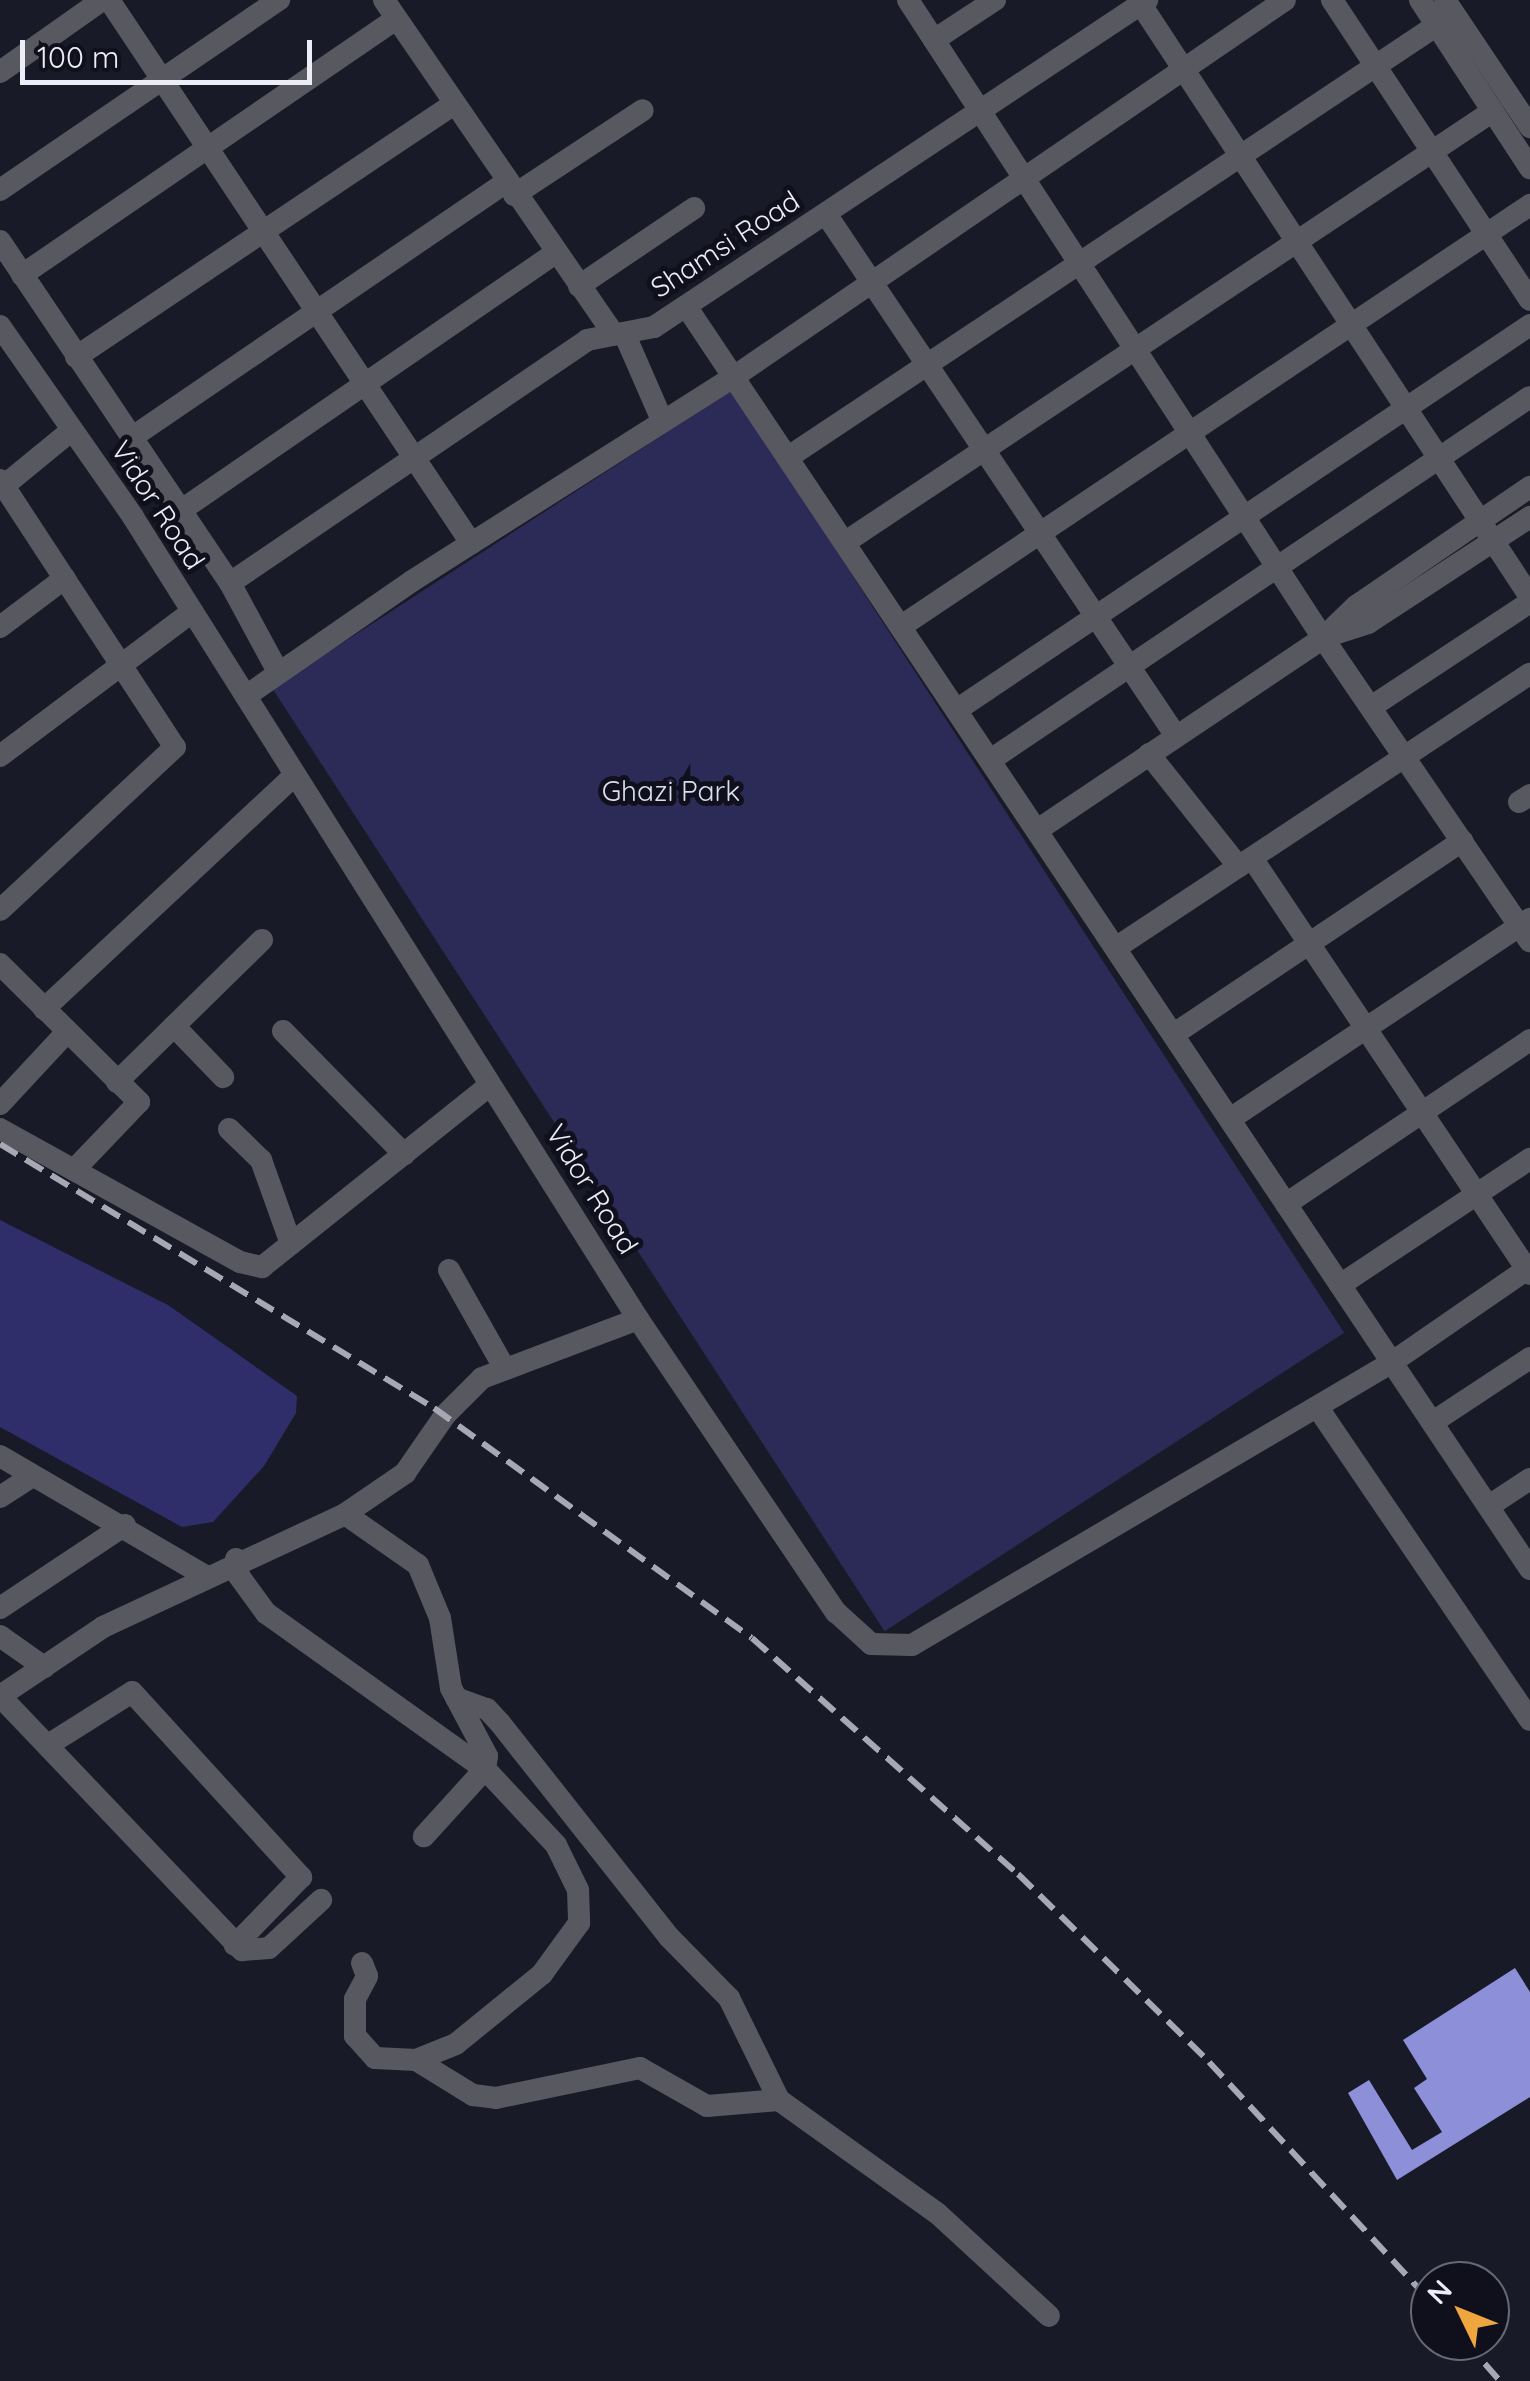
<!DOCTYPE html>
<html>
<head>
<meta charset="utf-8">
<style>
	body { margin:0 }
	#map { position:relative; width:1530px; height:2381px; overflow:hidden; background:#191a27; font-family:Quicksand,sans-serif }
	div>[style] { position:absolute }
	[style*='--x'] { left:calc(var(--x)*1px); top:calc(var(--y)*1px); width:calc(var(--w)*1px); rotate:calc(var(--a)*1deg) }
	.green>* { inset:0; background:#2c2b58; transform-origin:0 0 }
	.water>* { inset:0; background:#302d6b }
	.building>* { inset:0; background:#8d90d8 }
	.minor>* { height:22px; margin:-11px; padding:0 11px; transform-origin:11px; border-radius:11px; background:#585960 }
	.rail>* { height:6px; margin-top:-3px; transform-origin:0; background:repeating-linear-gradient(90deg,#a7a8b3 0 20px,transparent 0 30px) }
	span { translate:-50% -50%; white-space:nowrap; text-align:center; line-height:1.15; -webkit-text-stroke:10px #10101d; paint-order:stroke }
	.street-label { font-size:28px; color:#ecedf7 }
	.park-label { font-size:28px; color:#dbddf0 }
	.north { position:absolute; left:1410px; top:2261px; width:100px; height:100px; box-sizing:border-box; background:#10101d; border:2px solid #686874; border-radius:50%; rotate:313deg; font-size:28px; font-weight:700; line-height:40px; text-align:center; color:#ecedf7 }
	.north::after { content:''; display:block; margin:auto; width:35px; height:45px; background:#f0a63f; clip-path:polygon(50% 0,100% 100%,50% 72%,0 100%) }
	.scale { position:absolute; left:20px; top:40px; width:292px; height:45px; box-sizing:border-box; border:5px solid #ecedf7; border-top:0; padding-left:12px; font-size:30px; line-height:35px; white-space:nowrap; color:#ecedf7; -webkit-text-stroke:8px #10101d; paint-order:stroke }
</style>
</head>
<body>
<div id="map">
	<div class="green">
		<i style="left:732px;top:390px;width:1124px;height:548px;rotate:57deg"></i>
	</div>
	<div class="water">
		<i style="clip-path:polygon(0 1220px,168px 1305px,297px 1396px,296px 1413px,264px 1466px,213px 1522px,182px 1527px,0 1427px)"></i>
	</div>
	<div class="building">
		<i style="clip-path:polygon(1515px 1968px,1530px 1992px,1530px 2097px,1397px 2180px,1348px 2093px,1369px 2080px,1412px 2150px,1442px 2132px,1414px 2088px,1427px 2079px,1403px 2040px)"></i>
	</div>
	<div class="minor">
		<i style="--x:109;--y:0;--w:653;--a:56.31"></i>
		<i style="--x:384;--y:0;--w:406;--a:55.5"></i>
		<i style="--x:908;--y:0;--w:761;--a:56.96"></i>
		<i style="--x:1323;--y:638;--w:367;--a:55.7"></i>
		<i style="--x:1138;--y:0;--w:714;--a:56.71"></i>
		<i style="--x:1332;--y:0;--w:359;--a:56.6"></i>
		<i style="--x:1420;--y:0;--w:201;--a:56.8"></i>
		<i style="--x:1445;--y:0;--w:153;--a:56.2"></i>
		<i style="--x:934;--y:40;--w:73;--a:-33.3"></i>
		<i style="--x:0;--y:72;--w:125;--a:-35.2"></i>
		<i style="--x:0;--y:190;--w:338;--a:-34.3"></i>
		<i style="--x:514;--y:195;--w:154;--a:-33.4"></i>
		<i style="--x:826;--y:214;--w:628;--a:56.16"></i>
		<i style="--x:0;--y:241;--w:412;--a:56.1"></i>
		<i style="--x:230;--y:583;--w:99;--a:61.6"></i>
		<i style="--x:22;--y:275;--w:453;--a:-34.4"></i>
		<i style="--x:579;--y:286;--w:139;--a:-34.1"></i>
		<i style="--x:686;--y:306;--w:1519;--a:56.25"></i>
		<i style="--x:0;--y:326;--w:233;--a:55.1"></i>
		<i style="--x:133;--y:517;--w:948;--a:57.8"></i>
		<i style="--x:638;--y:1319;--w:354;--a:56"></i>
		<i style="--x:836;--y:1612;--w:47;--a:42.4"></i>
		<i style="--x:871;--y:1644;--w:41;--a:1.4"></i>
		<i style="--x:912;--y:1645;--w:556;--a:-30.49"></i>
		<i style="--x:1391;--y:1363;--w:169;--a:-34.6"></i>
		<i style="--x:624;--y:333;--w:95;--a:66.4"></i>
		<i style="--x:76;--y:357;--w:453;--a:-33.8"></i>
		<i style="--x:131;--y:438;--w:453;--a:-34.3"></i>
		<i style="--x:790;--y:456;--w:777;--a:-33.67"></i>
		<i style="--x:0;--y:480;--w:319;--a:56.8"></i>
		<i style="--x:175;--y:747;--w:239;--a:137"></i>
		<i style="--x:0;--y:489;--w:93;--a:-39.3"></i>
		<i style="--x:180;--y:511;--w:455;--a:-34.5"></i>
		<i style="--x:847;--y:541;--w:776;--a:-33.65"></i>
		<i style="--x:230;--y:583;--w:432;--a:-34.2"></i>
		<i style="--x:587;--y:340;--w:68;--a:-11"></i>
		<i style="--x:654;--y:327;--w:592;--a:-33.56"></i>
		<i style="--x:903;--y:625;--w:755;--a:-33.82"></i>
		<i style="--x:0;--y:627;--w:81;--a:-37"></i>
		<i style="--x:1331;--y:635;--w:39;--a:-18"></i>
		<i style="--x:1368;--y:623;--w:194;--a:-33.2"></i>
		<i style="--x:246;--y:696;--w:202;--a:-34.7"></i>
		<i style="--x:412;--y:581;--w:383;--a:-32.4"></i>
		<i style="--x:735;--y:376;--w:666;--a:-34.36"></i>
		<i style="--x:1371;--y:707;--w:191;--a:-33.4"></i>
		<i style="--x:958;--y:709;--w:689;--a:-33.87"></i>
		<i style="--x:1149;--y:754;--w:144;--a:51.5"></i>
		<i style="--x:0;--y:756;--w:240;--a:-36.9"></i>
		<i style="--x:992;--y:759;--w:648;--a:-33.94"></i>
		<i style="--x:1519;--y:802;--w:13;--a:-32"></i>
		<i style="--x:1039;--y:829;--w:342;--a:-33.9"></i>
		<i style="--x:1323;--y:638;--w:46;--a:-44.1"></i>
		<i style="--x:1356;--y:606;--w:211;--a:-34.4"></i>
		<i style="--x:1252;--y:858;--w:500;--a:56.25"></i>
		<i style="--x:1117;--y:947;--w:495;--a:-33.5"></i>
		<i style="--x:0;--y:964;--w:196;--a:44.8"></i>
		<i style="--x:139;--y:1102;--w:94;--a:133.7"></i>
		<i style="--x:44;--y:1009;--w:343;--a:-43"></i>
		<i style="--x:174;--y:1026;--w:71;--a:46.1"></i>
		<i style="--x:283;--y:1031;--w:173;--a:45.5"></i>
		<i style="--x:1174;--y:1034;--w:347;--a:-33.8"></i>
		<i style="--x:117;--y:1082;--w:203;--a:-44.4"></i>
		<i style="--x:0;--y:1104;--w:98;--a:-47.1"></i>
		<i style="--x:1230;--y:1119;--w:361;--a:-33.7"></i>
		<i style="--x:0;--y:1129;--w:274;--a:29"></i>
		<i style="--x:240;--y:1262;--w:23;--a:13"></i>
		<i style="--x:262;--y:1267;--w:292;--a:-38.6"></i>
		<i style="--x:229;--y:1129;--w:45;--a:44.1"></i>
		<i style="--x:261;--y:1160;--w:89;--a:70.3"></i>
		<i style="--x:1286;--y:1204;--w:294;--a:-33.9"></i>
		<i style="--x:449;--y:1270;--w:114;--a:60.5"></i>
		<i style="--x:1340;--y:1285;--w:228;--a:-33.6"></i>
		<i style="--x:1318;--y:1408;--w:377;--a:55.8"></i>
		<i style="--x:1433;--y:1422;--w:116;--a:-33.4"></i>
		<i style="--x:0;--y:1456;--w:236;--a:30.3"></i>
		<i style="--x:0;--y:1497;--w:35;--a:-33"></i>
		<i style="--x:1489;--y:1506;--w:49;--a:-33.4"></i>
		<i style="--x:345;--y:1514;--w:89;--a:34.9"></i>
		<i style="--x:418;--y:1565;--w:57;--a:67.5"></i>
		<i style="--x:440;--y:1618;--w:71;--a:81.1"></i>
		<i style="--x:451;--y:1688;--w:77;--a:62.1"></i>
		<i style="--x:487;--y:1756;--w:13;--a:99"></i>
		<i style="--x:485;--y:1769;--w:91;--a:132.3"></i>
		<i style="--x:236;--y:1559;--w:17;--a:80"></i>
		<i style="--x:239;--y:1576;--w:46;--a:53.9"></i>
		<i style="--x:266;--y:1613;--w:269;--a:35.5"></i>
		<i style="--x:485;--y:1769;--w:104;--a:46.9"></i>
		<i style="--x:556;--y:1845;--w:50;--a:63.9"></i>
		<i style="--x:578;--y:1890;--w:33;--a:88"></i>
		<i style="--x:579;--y:1923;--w:63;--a:126"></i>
		<i style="--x:542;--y:1974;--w:111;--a:140.9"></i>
		<i style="--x:456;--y:2044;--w:43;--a:158.2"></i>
		<i style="--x:416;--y:2060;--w:41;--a:-177.2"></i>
		<i style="--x:375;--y:2058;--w:30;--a:-132"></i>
		<i style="--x:355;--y:2036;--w:37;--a:-90"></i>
		<i style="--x:355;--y:1999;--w:26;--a:-62"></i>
		<i style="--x:367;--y:1976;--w:14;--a:-111"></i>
		<i style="--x:0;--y:1608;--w:150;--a:-33.6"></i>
		<i style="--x:0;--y:1636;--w:54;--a:35.2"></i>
		<i style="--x:0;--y:1696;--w:124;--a:-33.8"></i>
		<i style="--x:103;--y:1627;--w:267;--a:-25"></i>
		<i style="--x:345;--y:1514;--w:73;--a:-34.3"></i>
		<i style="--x:405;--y:1473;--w:70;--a:-55.4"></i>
		<i style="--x:445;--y:1415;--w:52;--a:-45"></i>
		<i style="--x:482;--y:1378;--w:167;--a:-20.7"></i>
		<i style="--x:0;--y:1696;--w:351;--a:46.4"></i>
		<i style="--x:242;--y:1950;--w:27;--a:-4"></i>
		<i style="--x:269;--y:1948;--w:71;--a:-42.7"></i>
		<i style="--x:456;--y:1698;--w:33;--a:20"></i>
		<i style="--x:487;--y:1709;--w:19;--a:47"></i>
		<i style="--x:500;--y:1723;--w:273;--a:51.7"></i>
		<i style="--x:669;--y:1937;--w:86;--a:45.5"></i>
		<i style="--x:729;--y:1998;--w:114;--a:63.9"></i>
		<i style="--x:779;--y:2100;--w:194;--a:35.6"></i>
		<i style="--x:937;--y:2213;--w:152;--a:42.6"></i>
		<i style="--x:48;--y:1745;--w:99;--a:-32.2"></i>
		<i style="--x:132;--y:1692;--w:251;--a:47.6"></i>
		<i style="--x:301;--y:1877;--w:95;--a:134.1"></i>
		<i style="--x:416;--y:2060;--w:67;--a:31.6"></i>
		<i style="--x:473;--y:2095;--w:23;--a:7"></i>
		<i style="--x:496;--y:2098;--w:147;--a:-11.8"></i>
		<i style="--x:640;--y:2068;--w:77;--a:29.6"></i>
		<i style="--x:707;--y:2106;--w:72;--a:-4.8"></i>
	</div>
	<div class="rail">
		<i style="--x:0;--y:1144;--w:508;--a:31.31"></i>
		<i style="--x:434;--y:1408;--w:392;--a:35.9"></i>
		<i style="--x:752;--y:1638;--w:356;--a:41.6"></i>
		<i style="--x:1018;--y:1874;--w:268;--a:44.5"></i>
		<i style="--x:1209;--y:2062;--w:326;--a:47.2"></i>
		<i style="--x:1465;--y:2341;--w:53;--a:48.8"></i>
	</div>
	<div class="street-label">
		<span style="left:725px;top:244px;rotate:-33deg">Shamsi Road</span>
		<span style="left:158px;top:505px;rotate:57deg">Vidor Road</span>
		<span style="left:592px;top:1189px;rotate:58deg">Vidor Road</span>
	</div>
	<div class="park-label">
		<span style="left:671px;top:791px">Ghazi Park</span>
	</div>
	<div class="north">N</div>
	<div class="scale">100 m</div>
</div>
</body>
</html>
